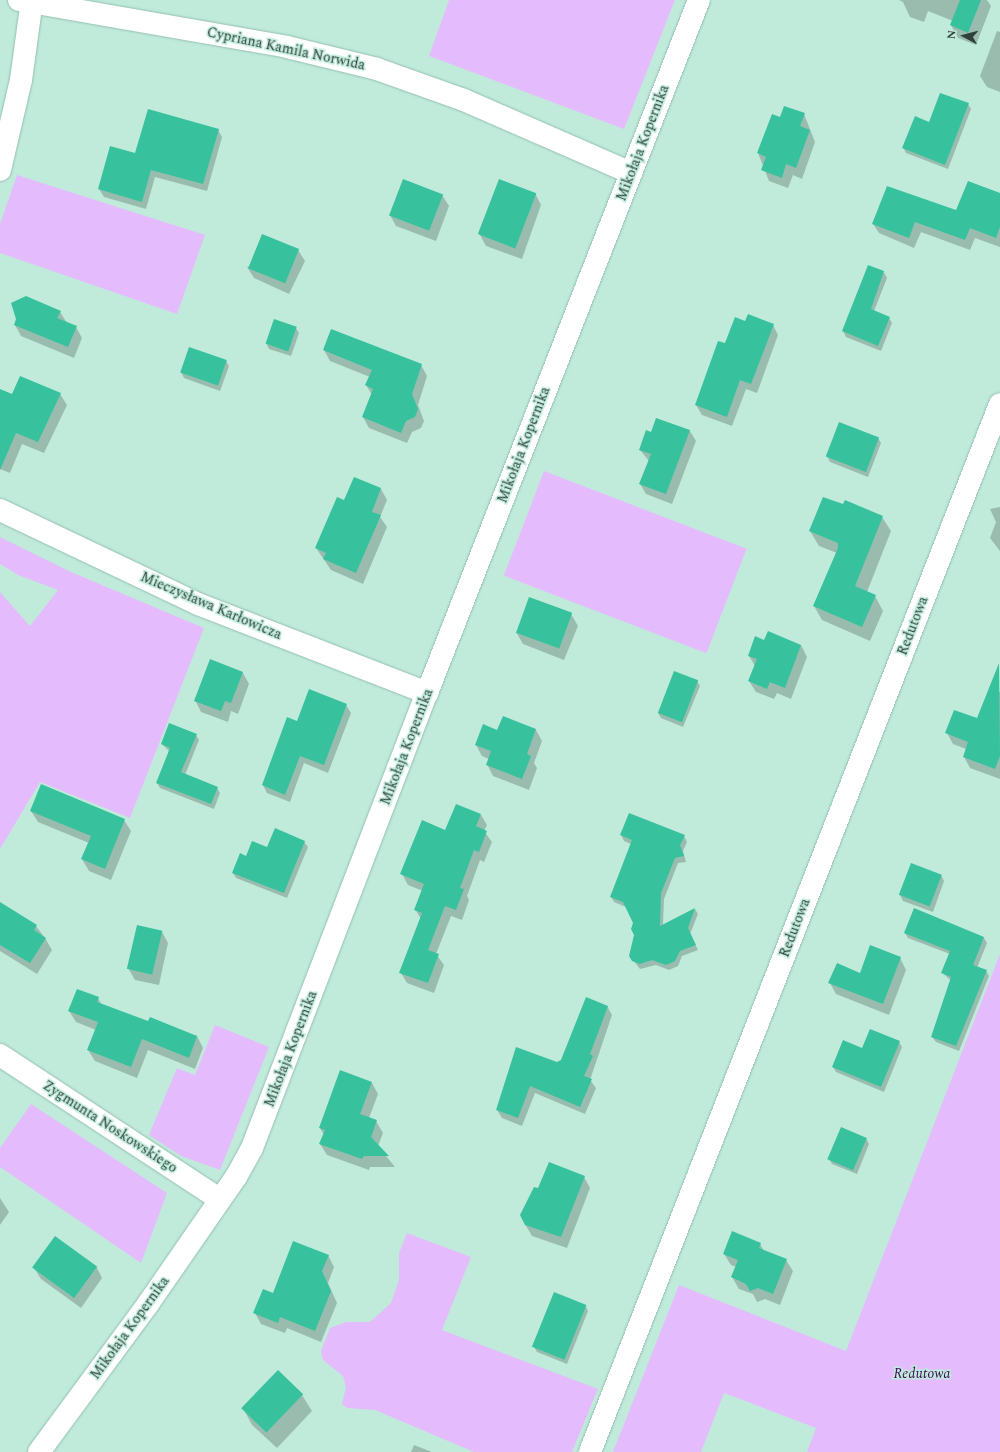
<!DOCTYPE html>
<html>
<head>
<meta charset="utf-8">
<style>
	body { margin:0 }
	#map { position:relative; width:1000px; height:1452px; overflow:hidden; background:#c0ebdb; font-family:Spectral,serif }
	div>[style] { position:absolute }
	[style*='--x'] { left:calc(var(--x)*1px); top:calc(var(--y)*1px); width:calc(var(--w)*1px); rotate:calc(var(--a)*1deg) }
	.green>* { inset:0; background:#e4bcfe; transform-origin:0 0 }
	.shadow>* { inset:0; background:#0003 }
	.building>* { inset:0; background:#37c29d; transform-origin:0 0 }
	.roads { filter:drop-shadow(0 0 1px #95bfb0) drop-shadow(0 0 1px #95bfb0) }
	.minor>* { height:22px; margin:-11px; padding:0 11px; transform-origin:11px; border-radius:11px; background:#fff }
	span { translate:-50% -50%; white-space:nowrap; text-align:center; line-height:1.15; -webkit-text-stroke:3px #c0ebdb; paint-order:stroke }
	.street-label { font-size:14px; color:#30413b }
	.park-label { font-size:14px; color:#3e0b57; font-style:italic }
	.north { position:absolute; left:944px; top:16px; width:40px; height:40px; -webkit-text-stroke:3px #c0ebdb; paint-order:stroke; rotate:276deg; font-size:11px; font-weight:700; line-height:16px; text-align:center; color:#30413b }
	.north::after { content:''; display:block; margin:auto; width:14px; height:18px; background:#30413b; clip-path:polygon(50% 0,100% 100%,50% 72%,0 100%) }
</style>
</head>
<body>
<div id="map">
	<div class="green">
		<i style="clip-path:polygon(449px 0,675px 0,624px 129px,429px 56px)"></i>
		<i style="clip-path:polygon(17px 175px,205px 235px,177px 314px,0 253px,0 224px)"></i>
		<i style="left:544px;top:471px;width:217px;height:112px;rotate:21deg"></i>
		<i style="clip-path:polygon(0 537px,71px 572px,204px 628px,130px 818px,40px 782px,0 849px,0 592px,30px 626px,58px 590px,18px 575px,0 564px)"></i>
		<i style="clip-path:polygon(1000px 954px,1000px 1452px,807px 1452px,816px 1428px,724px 1393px,701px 1452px,613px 1452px,679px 1285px,846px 1351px)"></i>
		<i style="clip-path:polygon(215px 1025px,269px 1047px,220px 1170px,181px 1156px,149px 1135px,177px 1068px,195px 1075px)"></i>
		<i style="clip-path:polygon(31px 1104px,167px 1193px,141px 1263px,0 1167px,0 1148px)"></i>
		<i style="clip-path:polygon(407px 1233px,471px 1257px,442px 1330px,598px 1389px,572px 1452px,474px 1452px,375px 1410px,347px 1408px,342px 1404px,346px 1387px,343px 1376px,323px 1360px,321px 1351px,330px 1328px,346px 1322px,370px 1322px,391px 1303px,399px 1280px,399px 1253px)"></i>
	</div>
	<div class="shadow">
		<i style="clip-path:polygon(899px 0,987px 0,991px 6px,976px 45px,958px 38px,951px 25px,953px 21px,928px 11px,924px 22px,910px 17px,903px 2px)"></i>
		<i style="clip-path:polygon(997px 31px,1000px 32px,1000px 92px,987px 87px,980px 76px)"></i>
		<i style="clip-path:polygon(968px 104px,971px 109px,948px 169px,906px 153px,903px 147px,930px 123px)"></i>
		<i style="clip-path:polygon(804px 114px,815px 142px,802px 179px,793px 175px,788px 188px,769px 181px,758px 153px,781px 118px)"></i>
		<i style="clip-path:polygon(218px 130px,222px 137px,207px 191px,155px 177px,146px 209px,104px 197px,99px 189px,136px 154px)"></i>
		<i style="clip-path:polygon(535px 193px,541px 205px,522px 259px,486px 246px,480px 235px)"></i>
		<i style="clip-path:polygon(1000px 194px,1000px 247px,975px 238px,970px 250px,921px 232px,914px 248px,879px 233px,873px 224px,957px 211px)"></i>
		<i style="clip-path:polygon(442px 195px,449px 206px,436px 241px,396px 226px,390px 215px)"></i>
		<i style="clip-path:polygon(298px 250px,305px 261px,289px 294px,254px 278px,247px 267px)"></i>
		<i style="clip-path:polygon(884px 272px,887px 278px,874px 311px,889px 318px,892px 323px,881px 351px,846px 337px,843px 331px)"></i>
		<i style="clip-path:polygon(60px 312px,67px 323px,76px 327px,82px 338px,74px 358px,21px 336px,15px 325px)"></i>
		<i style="clip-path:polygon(746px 322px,773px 325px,778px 335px,757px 393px,746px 389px,732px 426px,702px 415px,696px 405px,726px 345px)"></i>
		<i style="clip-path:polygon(296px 328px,299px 333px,291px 356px,269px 349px,266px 343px)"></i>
		<i style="clip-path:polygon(324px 350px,421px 365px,427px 376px,418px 405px,424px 421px,421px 428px,412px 432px,407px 443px,369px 428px,363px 417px,372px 395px,366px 385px,370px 377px,330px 361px)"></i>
		<i style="clip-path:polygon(226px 361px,229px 366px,220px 391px,184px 378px,181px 372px)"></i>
		<i style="clip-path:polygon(0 390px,13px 395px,60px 394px,67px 405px,44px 453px,22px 444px,10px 473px,0 469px)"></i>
		<i style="clip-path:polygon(690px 431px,696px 441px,672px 504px,646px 494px,640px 484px,649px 461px,640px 450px,651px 433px)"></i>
		<i style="clip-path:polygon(878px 438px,881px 443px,868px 477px,830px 462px,827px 456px)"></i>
		<i style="clip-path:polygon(355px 478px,381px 489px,387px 500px,380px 517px,387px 527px,363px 584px,331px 570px,316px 548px,344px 501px)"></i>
		<i style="clip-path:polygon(1000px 507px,1000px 551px,990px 538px,996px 522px,990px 509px)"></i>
		<i style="clip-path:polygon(882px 517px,891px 531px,867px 592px,875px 596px,883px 611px,870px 641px,822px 620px,814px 606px,837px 553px,819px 546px,810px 531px)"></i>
		<i style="clip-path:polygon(571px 614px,578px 626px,564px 660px,523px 644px,516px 632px)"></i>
		<i style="clip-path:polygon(765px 641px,801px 645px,807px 657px,791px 699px,777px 693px,774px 699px,756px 692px,749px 681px,755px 666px,749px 656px)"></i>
		<i style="clip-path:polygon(243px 673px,249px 684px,238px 714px,231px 711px,228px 722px,201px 712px,195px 700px)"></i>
		<i style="clip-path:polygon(697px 681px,700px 686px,683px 727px,661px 718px,658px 713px)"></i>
		<i style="clip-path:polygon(990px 688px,1000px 692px,1000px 779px,970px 768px,964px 757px,966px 749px,953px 744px,947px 733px,978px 720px)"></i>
		<i style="clip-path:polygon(346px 705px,351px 713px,328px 773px,304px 763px,290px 802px,267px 793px,263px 785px,297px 722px)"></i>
		<i style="clip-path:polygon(536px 730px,542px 741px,534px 763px,537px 768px,529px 790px,493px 776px,487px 764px,489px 759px,482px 756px,476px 745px,498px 731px)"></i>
		<i style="clip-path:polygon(196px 735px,199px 740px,185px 775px,217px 788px,220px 793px,214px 809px,160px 788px,157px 783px,169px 751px,162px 744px)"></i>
		<i style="clip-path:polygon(31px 811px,124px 820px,131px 831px,111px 880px,89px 871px,82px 859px,89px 843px,38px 822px)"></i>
		<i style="clip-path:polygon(481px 815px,487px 825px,484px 831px,492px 842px,484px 862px,480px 860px,467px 896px,469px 900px,462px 920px,451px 916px,436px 954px,444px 965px,434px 993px,407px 983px,401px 973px,421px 919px,415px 909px,423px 891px,408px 885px,402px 874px,446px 831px)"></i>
		<i style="clip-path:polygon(621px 835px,684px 836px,687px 842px,683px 851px,686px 862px,678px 863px,664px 899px,663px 925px,695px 909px,698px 914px,690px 934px,698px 950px,682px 956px,678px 966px,669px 970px,656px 965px,640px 969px,630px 956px,635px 935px,634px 923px,626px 907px,614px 902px,611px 897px,631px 844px,624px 841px)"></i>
		<i style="clip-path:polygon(304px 842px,308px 847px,287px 898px,236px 878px,233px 873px,247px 857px,268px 848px)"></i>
		<i style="clip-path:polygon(941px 875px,944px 881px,933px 912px,903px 901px,900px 895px)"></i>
		<i style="clip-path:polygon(914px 910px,984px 938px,987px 943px,977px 968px,986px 971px,989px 976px,959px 1051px,936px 1042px,932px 1037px,951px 981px,943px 973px,950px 954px,908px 938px,905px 933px)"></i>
		<i style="clip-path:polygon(0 915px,36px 926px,45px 938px,52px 950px,37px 974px,0 951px)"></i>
		<i style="clip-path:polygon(162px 932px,168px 943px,159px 985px,135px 980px,128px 968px)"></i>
		<i style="clip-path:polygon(900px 958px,906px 970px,889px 1015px,836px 994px,830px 983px,860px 974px)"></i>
		<i style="clip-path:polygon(98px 998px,102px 1005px,149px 1023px,197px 1036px,203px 1048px,195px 1069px,148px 1050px,137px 1078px,95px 1061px,88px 1050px,96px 1030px,76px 1022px,69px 1011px)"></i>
		<i style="clip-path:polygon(607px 1006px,612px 1015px,590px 1080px,596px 1088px,585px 1114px,535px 1093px,522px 1126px,502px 1118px,497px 1110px,562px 1061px)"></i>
		<i style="clip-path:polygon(899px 1042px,902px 1047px,884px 1092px,836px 1072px,833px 1067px,863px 1050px)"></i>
		<i style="clip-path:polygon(372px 1083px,378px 1094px,369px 1118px,376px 1121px,383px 1133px,378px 1146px,395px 1167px,370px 1167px,369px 1170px,327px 1155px,320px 1144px,324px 1135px,320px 1128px)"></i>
		<i style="clip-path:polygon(866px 1138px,869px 1144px,857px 1174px,832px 1164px,829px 1159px)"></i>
		<i style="clip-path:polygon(584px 1177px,590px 1188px,567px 1248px,532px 1236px,525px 1224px,539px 1190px)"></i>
		<i style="clip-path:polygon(0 1198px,9px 1212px,0 1225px)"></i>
		<i style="clip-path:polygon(760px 1244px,764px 1251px,786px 1260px,793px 1271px,780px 1305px,765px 1299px,757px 1302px,753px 1294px,739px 1289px,732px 1277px,736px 1267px,731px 1265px,724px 1254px)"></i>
		<i style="clip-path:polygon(328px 1255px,334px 1267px,328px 1283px,337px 1303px,321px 1342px,287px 1328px,285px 1333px,261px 1324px,255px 1313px,274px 1294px)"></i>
		<i style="clip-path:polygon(96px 1266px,102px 1278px,81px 1308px,41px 1279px,34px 1268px)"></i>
		<i style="clip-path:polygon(585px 1305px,588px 1311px,567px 1364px,537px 1352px,534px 1347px)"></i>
		<i style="clip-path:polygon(302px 1395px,312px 1411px,277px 1448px,252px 1425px,243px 1408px)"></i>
		<i style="clip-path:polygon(414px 1445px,432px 1452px,411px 1452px)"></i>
	</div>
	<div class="building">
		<i style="clip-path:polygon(960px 0,981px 0,968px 33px,950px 25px)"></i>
		<i style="clip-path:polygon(940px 93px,969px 103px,945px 165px,902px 148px,915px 116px,929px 122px)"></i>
		<i style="clip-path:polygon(784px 106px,805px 113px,800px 126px,810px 130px,796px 168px,786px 164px,782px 178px,761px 170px,766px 157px,757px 153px,772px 114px,780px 117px)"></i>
		<i style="clip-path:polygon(148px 109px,219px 129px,203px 184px,151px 170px,142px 202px,98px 189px,110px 146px,135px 153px)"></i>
		<i style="left:403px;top:179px;width:43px;height:39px;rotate:21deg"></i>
		<i style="left:499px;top:179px;width:40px;height:59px;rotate:21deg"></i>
		<i style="clip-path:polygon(968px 181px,1000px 193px,1000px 227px,996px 238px,970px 228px,965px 240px,915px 222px,909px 238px,872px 224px,887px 186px,956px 210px)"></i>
		<i style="left:262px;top:234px;width:40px;height:37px;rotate:22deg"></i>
		<i style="clip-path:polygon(868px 265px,884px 271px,871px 309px,890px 317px,878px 346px,842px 331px)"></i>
		<i style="clip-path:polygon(26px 296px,61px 311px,57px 318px,77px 326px,68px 347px,14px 325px,16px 319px,11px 303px)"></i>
		<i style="clip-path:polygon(748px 314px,774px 324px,751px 384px,740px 380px,727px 417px,695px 405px,718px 341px,725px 343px,735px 317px,745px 321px)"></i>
		<i style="left:274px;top:319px;width:24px;height:26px;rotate:19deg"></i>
		<i style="clip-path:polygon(331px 329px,422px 364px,412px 394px,418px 409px,415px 417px,406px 421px,401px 433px,362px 417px,373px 389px,365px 385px,372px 370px,323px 350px)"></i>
		<i style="left:189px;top:347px;width:40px;height:27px;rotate:19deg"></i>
		<i style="clip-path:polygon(20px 376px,61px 393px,38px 442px,16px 433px,0 470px,0 389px,12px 394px)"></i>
		<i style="clip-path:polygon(656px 418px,690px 430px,666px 494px,639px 484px,651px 454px,639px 450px,646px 430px,651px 432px)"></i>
		<i style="left:839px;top:422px;width:43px;height:37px;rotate:21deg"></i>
		<i style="clip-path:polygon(354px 477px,381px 488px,372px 512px,381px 515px,356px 573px,323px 559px,326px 553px,315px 548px,337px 497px,344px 500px)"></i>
		<i style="clip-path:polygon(823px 497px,843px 504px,845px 500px,883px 516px,855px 586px,876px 595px,862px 627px,813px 606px,838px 548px,838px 543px,809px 531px)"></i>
		<i style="left:529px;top:597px;width:46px;height:38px;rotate:20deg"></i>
		<i style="clip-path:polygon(768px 631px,801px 645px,785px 688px,770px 682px,767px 689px,748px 681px,757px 659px,748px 656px,755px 636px,764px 640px)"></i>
		<i style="clip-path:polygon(210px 659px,243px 672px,231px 703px,225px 701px,221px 711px,194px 701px)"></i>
		<i style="clip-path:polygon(999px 663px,1000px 756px,995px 769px,963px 757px,968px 742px,945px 733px,954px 710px,977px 718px)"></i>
		<i style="left:674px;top:671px;width:26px;height:45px;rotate:21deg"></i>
		<i style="clip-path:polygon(309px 689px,347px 704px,324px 765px,300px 756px,285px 795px,262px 785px,287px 717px,297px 721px)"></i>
		<i style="clip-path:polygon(503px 716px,536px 729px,527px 754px,531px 756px,522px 779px,486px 765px,491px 751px,475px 745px,483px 724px,497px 730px)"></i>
		<i style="clip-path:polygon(169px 723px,197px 734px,181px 772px,218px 787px,211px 804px,156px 783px,170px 748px,161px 744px)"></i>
		<i style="clip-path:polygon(41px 784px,125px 819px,105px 869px,81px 859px,91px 836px,30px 811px)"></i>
		<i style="clip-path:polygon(456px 804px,481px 814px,476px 826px,487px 831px,479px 852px,474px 850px,460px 888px,464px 889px,456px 910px,445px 906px,428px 950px,439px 954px,428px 983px,399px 973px,422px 913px,414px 910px,424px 884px,400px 874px,422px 820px,445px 830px)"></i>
		<i style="clip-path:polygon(629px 813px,685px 835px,680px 845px,684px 856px,675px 858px,661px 893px,660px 926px,695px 908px,688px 928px,696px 945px,680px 951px,675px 961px,666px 965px,652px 960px,640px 964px,632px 961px,629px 956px,634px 935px,631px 929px,633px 923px,623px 902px,610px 897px,632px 840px,620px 835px)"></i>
		<i style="clip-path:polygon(275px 828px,305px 841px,284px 893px,232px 873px,240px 853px,246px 856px,252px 841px,267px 847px)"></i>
		<i style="left:911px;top:863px;width:33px;height:34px;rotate:21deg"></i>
		<i style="clip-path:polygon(0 902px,37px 925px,34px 930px,46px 938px,30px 963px,0 945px)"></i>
		<i style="clip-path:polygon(914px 908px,984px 937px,973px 965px,987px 970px,956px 1046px,931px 1037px,951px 977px,941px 973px,950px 951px,904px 933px)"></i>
		<i style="left:137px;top:925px;width:26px;height:45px;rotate:13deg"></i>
		<i style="clip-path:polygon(870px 945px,901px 957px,883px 1004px,828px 983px,837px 963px,860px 973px)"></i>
		<i style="clip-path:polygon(77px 989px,99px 997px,97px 1002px,148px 1021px,150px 1017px,197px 1036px,189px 1058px,142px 1039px,131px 1067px,87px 1050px,98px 1022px,68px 1011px)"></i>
		<i style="clip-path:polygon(586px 997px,608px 1006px,590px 1054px,593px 1056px,584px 1076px,592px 1079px,580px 1107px,530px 1086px,518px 1118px,496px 1110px,516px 1047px,557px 1062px,561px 1060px)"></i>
		<i style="clip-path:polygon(870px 1029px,900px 1041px,881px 1087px,832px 1067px,843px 1040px,862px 1048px)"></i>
		<i style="clip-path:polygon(340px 1070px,372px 1082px,360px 1114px,377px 1120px,371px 1137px,389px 1156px,364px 1156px,362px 1159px,319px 1144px,325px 1130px,319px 1128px)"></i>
		<i style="left:841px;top:1127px;width:28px;height:35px;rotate:23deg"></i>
		<i style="clip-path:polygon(549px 1162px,585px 1176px,561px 1237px,525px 1225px,520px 1215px,534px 1187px,538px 1188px)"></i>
		<i style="clip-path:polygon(732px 1231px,761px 1243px,759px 1248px,787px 1259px,773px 1294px,758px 1288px,750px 1291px,746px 1284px,731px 1277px,738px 1260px,723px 1254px)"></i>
		<i style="left:55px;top:1236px;width:52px;height:39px;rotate:36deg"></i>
		<i style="clip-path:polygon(293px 1241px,329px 1255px,322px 1271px,331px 1291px,315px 1331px,280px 1317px,278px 1323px,253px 1313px,263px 1289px,273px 1293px)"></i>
		<i style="left:554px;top:1292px;width:35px;height:59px;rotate:22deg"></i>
		<i style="left:278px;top:1370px;width:35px;height:53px;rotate:44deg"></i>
	</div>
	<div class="roads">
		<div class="minor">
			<i style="--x:19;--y:0;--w:272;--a:9.9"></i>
			<i style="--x:287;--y:47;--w:93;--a:13.7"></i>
			<i style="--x:377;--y:69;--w:92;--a:19.6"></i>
			<i style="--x:464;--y:100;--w:182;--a:23.6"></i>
			<i style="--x:0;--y:170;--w:92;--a:-76.9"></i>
			<i style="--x:21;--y:80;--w:81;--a:-82.2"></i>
			<i style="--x:0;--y:510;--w:219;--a:25.4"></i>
			<i style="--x:198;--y:604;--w:246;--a:21.2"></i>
			<i style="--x:0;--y:1055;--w:262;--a:33.3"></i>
			<i style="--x:39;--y:1452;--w:184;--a:-53.6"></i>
			<i style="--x:148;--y:1304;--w:155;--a:-55.3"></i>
			<i style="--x:236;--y:1177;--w:33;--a:-61"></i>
			<i style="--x:252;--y:1148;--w:487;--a:-69"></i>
			<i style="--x:427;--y:693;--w:744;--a:-68.57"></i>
			<i style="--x:590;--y:1452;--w:1125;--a:-68.63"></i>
		</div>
	</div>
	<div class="street-label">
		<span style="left:286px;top:49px;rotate:12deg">Cypriana Kamila Norwida</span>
		<span style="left:643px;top:143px;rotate:-69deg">Mikołaja Kopernika</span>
		<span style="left:524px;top:445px;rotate:-69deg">Mikołaja Kopernika</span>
		<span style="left:211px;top:606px;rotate:23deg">Mieczysława Karłowicza</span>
		<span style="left:913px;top:626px;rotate:-69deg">Redutowa</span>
		<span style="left:407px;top:747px;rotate:-69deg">Mikołaja Kopernika</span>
		<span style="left:795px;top:928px;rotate:-69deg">Redutowa</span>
		<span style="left:291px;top:1049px;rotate:-69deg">Mikołaja Kopernika</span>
		<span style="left:110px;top:1127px;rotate:33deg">Zygmunta Noskowskiego</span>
		<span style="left:130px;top:1328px;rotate:-54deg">Mikołaja Kopernika</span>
	</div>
	<div class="park-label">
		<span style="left:922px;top:1374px">Redutowa</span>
	</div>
	<div class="north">N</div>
</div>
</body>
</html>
